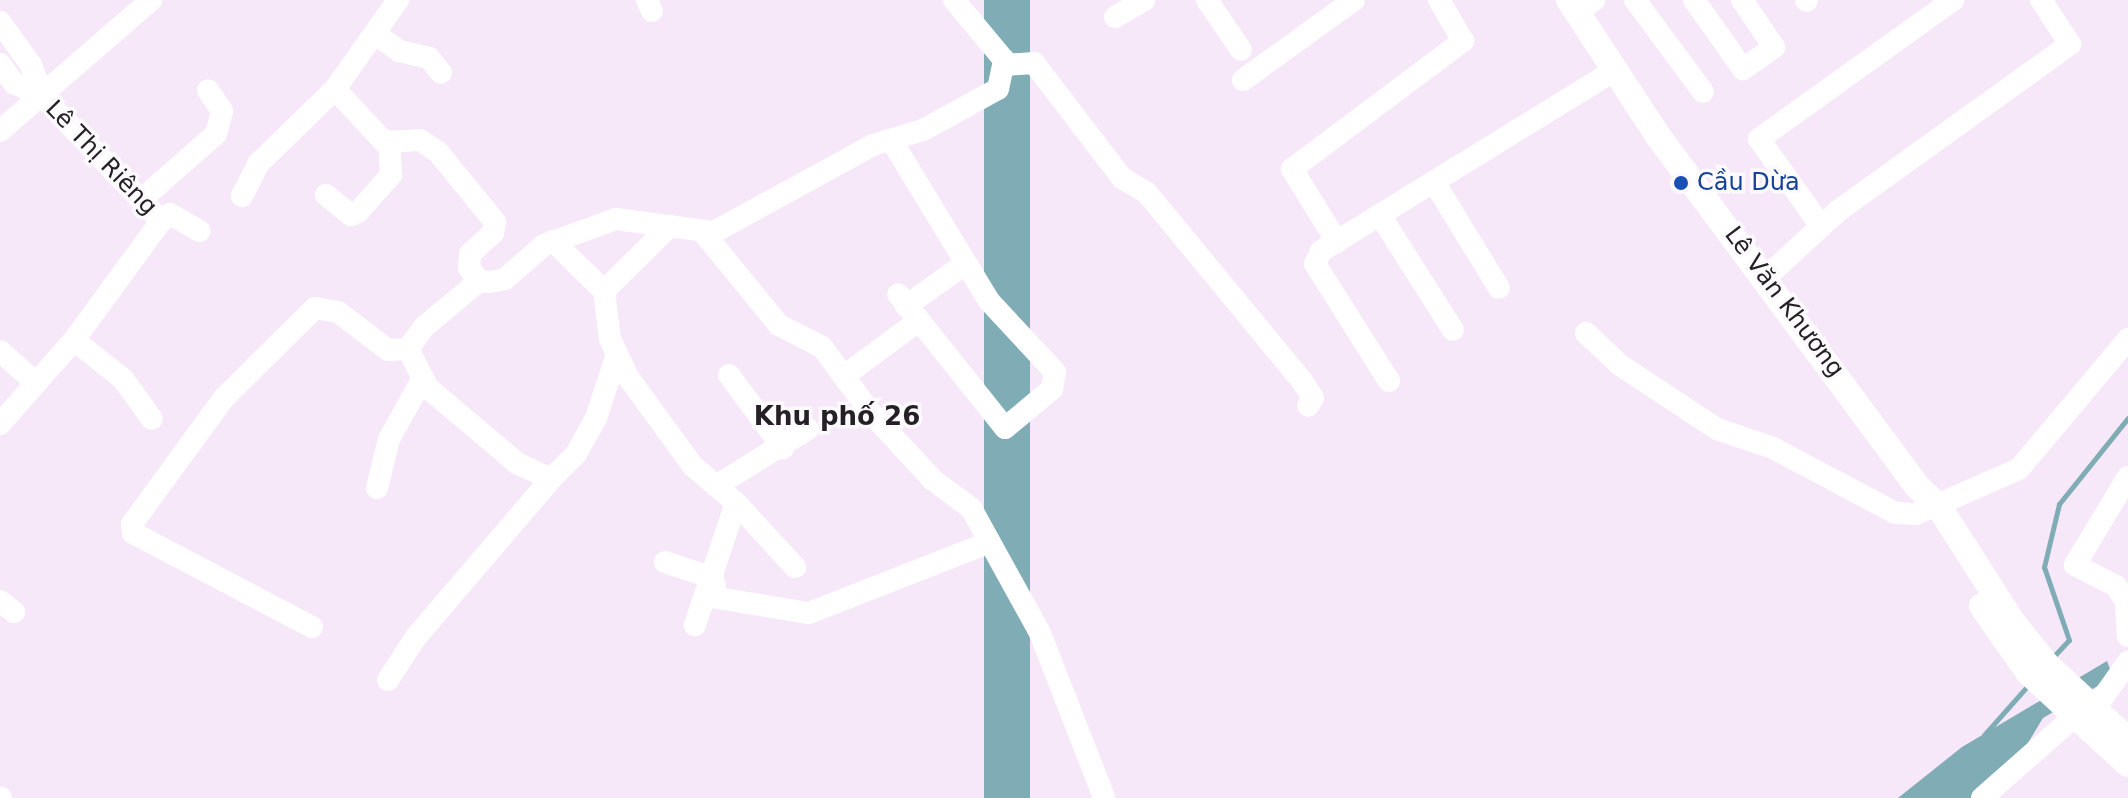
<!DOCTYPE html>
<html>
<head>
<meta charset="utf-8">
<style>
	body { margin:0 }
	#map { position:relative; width:2128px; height:798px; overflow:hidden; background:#f6e8f9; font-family:"DejaVu Sans",sans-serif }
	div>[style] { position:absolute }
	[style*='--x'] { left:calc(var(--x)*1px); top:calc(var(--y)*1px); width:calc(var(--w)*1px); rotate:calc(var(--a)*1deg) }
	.water>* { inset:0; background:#80adb5; transform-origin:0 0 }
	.stream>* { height:5px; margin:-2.5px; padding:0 2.5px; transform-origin:2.5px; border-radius:2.5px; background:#80adb5 }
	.minor>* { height:22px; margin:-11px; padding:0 11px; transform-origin:11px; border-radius:11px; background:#fff }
	.major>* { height:26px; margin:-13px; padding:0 13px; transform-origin:13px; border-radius:13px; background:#fff }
	.dots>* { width:22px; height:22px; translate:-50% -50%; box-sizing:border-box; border:4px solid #fcfafd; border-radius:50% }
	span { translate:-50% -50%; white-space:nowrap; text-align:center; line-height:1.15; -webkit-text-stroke:7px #fcfafd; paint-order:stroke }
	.street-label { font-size:24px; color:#252026 }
	.transit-label { font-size:24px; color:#164399 }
	.left { translate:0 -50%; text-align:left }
	.neighbourhood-label { font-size:26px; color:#252026; font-weight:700 }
</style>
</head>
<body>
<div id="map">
	<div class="water">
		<i style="left:984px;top:0;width:46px;height:1043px"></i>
		<i style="clip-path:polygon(2107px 661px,2113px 677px,2043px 718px,2011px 771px,1976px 798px,1898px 798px,1962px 747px)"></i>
	</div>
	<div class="stream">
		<i style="--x:2053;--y:657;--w:23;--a:-47"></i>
		<i style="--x:2069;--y:640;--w:77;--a:-108.9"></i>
		<i style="--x:2044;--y:567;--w:65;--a:-76.6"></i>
		<i style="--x:2059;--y:504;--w:110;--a:-51.3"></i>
		<i style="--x:1984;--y:735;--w:69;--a:-48.5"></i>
	</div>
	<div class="minor">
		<i style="--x:647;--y:0;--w:12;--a:66"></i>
		<i style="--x:1207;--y:0;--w:60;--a:55.8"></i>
		<i style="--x:1635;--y:0;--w:114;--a:53.5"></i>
		<i style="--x:1694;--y:0;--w:85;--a:54.6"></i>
		<i style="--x:1743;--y:69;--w:38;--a:-35"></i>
		<i style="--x:1774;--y:47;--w:57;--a:-124.2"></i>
		<i style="--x:1806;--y:0;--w:1;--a:45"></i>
		<i style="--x:1577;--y:12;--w:21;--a:-35"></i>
		<i style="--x:1115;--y:17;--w:34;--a:-30"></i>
		<i style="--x:0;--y:22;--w:53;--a:54.2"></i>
		<i style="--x:31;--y:65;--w:33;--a:70"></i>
		<i style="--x:375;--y:34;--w:29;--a:35"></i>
		<i style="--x:399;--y:51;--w:31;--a:13"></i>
		<i style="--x:429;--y:58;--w:19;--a:51"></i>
		<i style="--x:0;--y:64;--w:24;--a:54"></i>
		<i style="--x:14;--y:83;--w:31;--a:25"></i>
		<i style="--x:42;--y:96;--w:173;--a:46.4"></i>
		<i style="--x:1005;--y:65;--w:29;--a:-4"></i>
		<i style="--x:1034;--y:63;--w:145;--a:52.6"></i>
		<i style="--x:1122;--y:178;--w:29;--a:31"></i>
		<i style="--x:1147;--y:193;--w:244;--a:50.5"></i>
		<i style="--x:1302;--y:381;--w:20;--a:57"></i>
		<i style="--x:1313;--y:398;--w:9;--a:122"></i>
		<i style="--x:1243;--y:80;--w:137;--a:-35.8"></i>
		<i style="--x:335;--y:89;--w:72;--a:47.2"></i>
		<i style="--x:384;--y:142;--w:36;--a:-3"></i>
		<i style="--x:420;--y:140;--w:22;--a:34"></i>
		<i style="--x:438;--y:152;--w:90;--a:50.8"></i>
		<i style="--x:495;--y:222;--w:11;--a:100"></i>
		<i style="--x:493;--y:233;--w:31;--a:138"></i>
		<i style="--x:470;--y:254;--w:14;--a:94"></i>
		<i style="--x:469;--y:268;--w:16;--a:52"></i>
		<i style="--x:479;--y:281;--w:11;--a:5"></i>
		<i style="--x:490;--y:282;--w:15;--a:-11"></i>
		<i style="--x:505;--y:279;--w:52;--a:-41.1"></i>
		<i style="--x:544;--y:245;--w:77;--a:-19.9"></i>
		<i style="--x:616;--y:219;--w:99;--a:7.6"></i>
		<i style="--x:714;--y:232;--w:181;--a:-28.7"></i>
		<i style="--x:873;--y:145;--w:52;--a:-16.7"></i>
		<i style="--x:923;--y:130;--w:85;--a:-28.7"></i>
		<i style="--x:998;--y:89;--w:30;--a:-78"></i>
		<i style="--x:1004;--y:60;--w:78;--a:-129.8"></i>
		<i style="--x:0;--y:131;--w:200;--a:-40.9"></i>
		<i style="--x:893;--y:143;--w:185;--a:58.7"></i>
		<i style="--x:989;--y:301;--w:97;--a:47.1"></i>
		<i style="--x:1055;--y:372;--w:17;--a:100"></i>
		<i style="--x:1052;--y:389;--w:61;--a:140.3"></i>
		<i style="--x:1005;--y:428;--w:171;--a:-128.6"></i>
		<i style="--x:1434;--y:182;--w:124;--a:58.5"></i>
		<i style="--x:326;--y:195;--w:32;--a:39"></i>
		<i style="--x:351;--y:215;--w:8;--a:-23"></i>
		<i style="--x:358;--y:212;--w:50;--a:-48.3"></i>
		<i style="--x:391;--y:175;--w:33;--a:-93"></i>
		<i style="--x:242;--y:196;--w:36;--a:-63"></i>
		<i style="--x:258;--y:164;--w:107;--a:-44.2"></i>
		<i style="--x:335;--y:89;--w:109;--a:-54.7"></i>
		<i style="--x:142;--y:199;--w:98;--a:-41.3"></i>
		<i style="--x:216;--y:134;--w:24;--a:-75"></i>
		<i style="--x:222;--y:111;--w:25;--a:-124"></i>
		<i style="--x:1380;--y:215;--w:136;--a:57.6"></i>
		<i style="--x:1821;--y:226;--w:107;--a:-125.5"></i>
		<i style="--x:1759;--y:139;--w:239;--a:-35.6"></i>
		<i style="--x:702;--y:231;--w:122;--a:50.7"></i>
		<i style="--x:779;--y:325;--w:48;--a:27.1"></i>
		<i style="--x:822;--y:347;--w:82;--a:53.4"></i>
		<i style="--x:871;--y:413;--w:91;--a:47.2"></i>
		<i style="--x:933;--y:480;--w:47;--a:36.4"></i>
		<i style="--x:971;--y:508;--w:143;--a:61.1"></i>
		<i style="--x:1040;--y:633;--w:176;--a:68.7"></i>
		<i style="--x:553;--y:241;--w:71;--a:44.4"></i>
		<i style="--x:604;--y:291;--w:93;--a:-44.6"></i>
		<i style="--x:1337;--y:242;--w:86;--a:-121.7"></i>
		<i style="--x:1292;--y:169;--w:214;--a:-36.8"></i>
		<i style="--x:1463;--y:41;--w:48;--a:-120.3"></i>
		<i style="--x:1766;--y:277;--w:98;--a:-42.5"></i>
		<i style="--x:1838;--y:211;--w:286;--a:-35.7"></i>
		<i style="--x:2070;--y:44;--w:53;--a:-123.4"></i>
		<i style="--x:604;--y:291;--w:48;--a:82.9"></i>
		<i style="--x:610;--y:339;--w:42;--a:64.7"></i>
		<i style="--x:628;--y:377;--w:110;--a:53.9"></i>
		<i style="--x:693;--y:466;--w:57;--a:40.7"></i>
		<i style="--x:736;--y:503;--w:129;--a:108.6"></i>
		<i style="--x:906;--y:306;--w:72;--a:-35.4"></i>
		<i style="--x:1586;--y:333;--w:47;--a:43.3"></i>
		<i style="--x:1620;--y:365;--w:116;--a:33.4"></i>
		<i style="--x:1717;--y:429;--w:59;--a:18.7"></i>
		<i style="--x:1773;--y:448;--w:138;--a:28"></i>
		<i style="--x:1895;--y:513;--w:21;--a:3"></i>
		<i style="--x:1916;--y:514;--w:112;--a:-23.6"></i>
		<i style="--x:2019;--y:469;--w:170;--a:-50"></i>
		<i style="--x:74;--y:340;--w:63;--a:38.5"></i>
		<i style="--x:123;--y:379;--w:49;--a:54.1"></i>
		<i style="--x:0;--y:351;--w:48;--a:41.6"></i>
		<i style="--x:729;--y:375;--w:91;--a:53.5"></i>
		<i style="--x:844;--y:376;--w:91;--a:-36.5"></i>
		<i style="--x:1389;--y:381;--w:138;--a:-122.3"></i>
		<i style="--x:1315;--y:264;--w:14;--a:-65"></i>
		<i style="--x:1321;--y:251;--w:345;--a:-31.6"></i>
		<i style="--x:0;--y:424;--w:112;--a:-48.6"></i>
		<i style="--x:74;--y:340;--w:147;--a:-53.8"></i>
		<i style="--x:161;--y:221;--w:11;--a:-38"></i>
		<i style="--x:170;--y:214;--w:34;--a:30"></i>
		<i style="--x:2128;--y:477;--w:103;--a:121.1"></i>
		<i style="--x:2075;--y:565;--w:46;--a:27.1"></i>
		<i style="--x:2116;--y:586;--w:19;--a:58"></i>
		<i style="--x:2126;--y:602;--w:34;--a:87"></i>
		<i style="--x:551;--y:479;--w:35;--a:-45"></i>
		<i style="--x:576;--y:454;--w:41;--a:-60.9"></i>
		<i style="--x:596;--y:418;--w:67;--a:-71.8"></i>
		<i style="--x:716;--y:486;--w:108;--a:-31.8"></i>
		<i style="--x:377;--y:488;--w:50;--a:-76.2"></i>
		<i style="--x:389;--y:439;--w:70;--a:-60.9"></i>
		<i style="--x:736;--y:503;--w:87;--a:47.3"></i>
		<i style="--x:665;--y:562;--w:51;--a:18.4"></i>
		<i style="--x:713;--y:578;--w:20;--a:79"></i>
		<i style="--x:717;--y:598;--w:93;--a:9.3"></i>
		<i style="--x:809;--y:613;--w:194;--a:-21.4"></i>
		<i style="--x:0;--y:601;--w:18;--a:38"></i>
		<i style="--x:312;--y:627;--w:202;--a:-152.3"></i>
		<i style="--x:133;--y:533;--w:9;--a:-96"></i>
		<i style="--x:132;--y:524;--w:156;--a:-53.9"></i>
		<i style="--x:224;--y:398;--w:128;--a:-44.7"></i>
		<i style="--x:315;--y:308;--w:23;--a:10"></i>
		<i style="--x:338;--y:312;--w:63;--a:37.2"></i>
		<i style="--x:388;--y:350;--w:20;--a:-3"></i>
		<i style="--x:408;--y:349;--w:27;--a:-54"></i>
		<i style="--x:424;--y:327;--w:72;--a:-39.9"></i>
		<i style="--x:388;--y:680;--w:51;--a:-56.9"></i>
		<i style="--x:416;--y:637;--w:208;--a:-49.5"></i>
		<i style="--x:551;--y:479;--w:38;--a:-155"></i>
		<i style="--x:517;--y:463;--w:116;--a:-139.9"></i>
		<i style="--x:428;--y:388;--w:44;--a:-117.1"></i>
		<i style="--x:2094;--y:710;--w:59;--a:-54.7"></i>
		<i style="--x:0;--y:798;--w:1;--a:0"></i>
		<i style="--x:1982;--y:798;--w:123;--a:-41.4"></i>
	</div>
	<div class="major">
		<i style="--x:1569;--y:0;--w:163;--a:56.8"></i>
		<i style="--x:1658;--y:136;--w:435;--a:53.5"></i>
		<i style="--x:1917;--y:486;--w:30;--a:44"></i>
		<i style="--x:1939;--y:507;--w:135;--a:57.4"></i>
		<i style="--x:2012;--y:621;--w:55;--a:51.7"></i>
		<i style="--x:2046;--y:664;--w:112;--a:42.8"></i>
		<i style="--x:1982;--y:606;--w:82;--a:55"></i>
		<i style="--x:2029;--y:673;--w:134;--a:42.6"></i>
	</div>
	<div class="dots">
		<i style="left:1681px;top:183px;background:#1a4fb4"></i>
	</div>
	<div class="street-label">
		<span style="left:101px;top:158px;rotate:46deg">Lê Thị Riêng</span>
		<span style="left:1784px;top:302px;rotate:53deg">Lê Văn Khương</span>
	</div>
	<div class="transit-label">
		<span class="left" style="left:1697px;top:183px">Cầu Dừa</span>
	</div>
	<div class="neighbourhood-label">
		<span style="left:837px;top:417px">Khu phố 26</span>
	</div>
</div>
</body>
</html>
